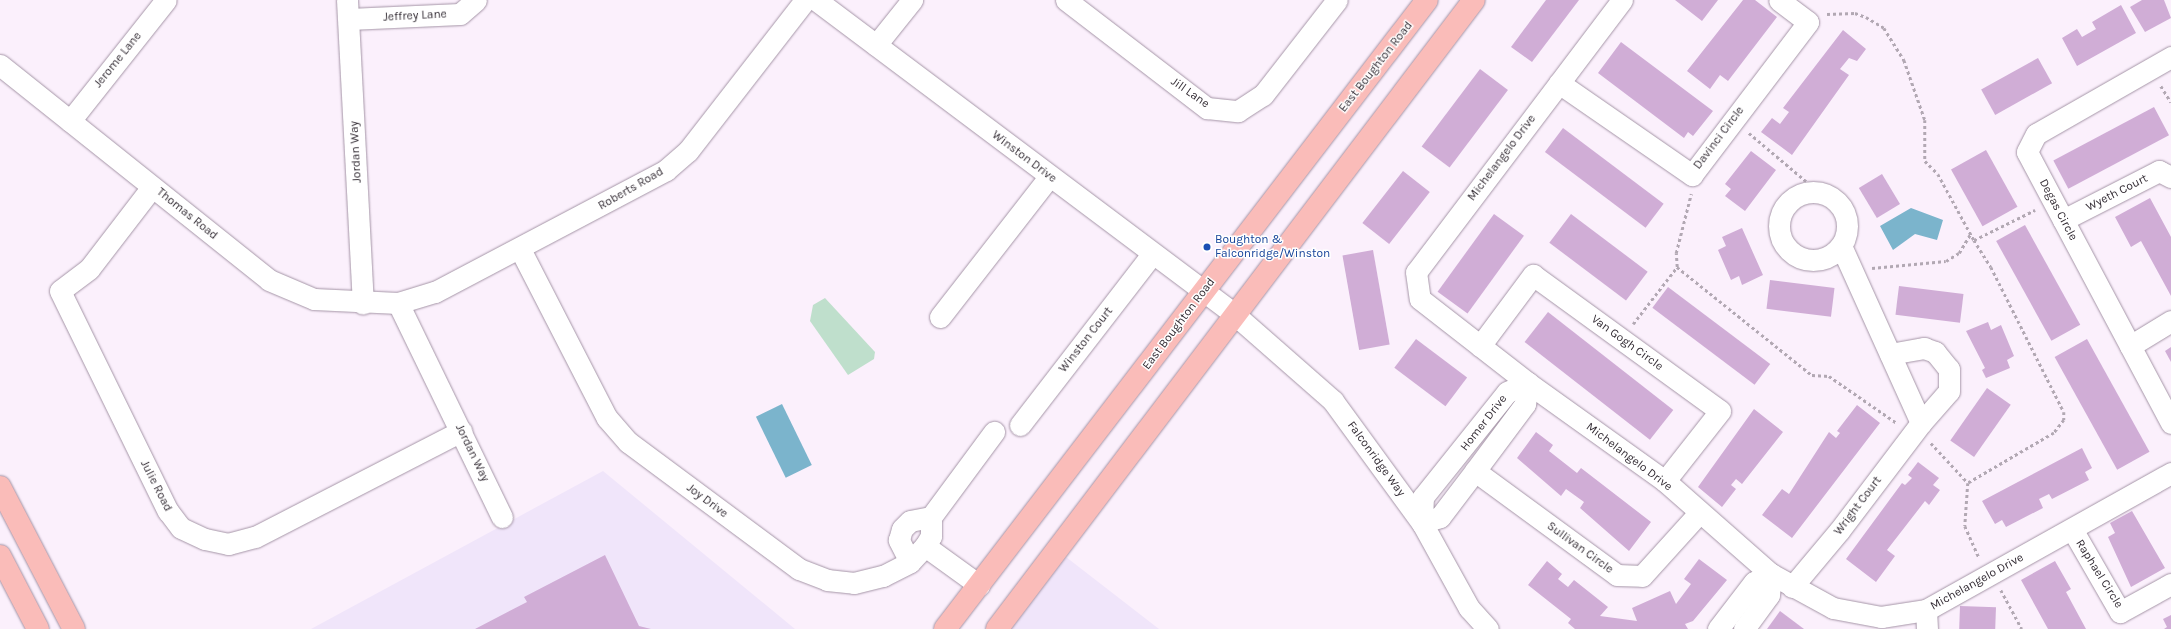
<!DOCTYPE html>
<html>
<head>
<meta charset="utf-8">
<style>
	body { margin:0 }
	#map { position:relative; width:2171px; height:629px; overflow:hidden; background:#fbf0fc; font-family:Karla,sans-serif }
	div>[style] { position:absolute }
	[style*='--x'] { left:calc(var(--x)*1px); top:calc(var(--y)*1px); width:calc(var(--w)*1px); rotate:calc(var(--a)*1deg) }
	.commercial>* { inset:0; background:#f0e5fa }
	.green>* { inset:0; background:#bfdfcc }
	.water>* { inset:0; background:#7bb4cc; transform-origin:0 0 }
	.building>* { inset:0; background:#d0add6; transform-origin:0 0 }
	.path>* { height:2.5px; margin-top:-1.25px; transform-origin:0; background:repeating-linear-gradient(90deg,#b2a8b3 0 3px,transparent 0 6px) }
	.roads { filter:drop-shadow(0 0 1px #a595a7) drop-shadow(0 0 1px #a595a7) }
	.minor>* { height:21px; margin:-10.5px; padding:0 10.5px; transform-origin:10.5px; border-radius:10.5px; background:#fff }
	.minor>.ring { margin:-10.5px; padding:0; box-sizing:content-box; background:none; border:21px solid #fff; border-radius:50% }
	.major>* { height:22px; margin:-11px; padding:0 11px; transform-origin:11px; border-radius:11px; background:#fabcb9 }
	.dots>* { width:11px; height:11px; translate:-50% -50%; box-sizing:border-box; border:2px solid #fff; border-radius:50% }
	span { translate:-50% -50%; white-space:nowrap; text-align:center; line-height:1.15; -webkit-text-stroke:3px #fff; paint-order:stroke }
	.street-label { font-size:12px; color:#332c34 }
	.transit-label { font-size:12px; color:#164399 }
	.left { translate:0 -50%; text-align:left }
</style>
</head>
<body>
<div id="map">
	<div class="commercial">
		<i style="clip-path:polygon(603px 471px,795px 629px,311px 629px)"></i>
		<i style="clip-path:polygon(1066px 557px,1159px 629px,1011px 629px)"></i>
	</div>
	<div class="green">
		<i style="clip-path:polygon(825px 298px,875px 352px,874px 359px,848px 375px,810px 321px,813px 305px)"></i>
	</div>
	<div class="water">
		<i style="clip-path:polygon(1911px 208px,1943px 220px,1937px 240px,1915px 234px,1893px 250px,1880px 226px)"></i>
		<i style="left:782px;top:404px;width:68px;height:29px;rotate:64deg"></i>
	</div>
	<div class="building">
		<i style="clip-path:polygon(1546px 0,1579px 0,1532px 62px,1511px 47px)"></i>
		<i style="clip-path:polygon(1675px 0,1718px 0,1702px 21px)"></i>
		<i style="clip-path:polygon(1743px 0,1755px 0,1777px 17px,1728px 81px,1720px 75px,1710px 89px,1687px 71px)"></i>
		<i style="clip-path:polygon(2142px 0,2164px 0,2171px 18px,2145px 32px,2130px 7px)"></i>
		<i style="clip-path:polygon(2121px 5px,2136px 33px,2077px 66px,2062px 38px,2077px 29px,2082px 37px,2096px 29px,2092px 22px)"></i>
		<i style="clip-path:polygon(1843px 30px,1866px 49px,1857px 61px,1849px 58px,1840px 69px,1849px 75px,1792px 155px,1761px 132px,1772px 118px,1780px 124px,1789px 112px,1783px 108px)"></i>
		<i style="clip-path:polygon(1621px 42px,1713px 111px,1693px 136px,1688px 132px,1684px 138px,1598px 73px)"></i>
		<i style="left:2038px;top:58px;width:29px;height:65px;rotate:61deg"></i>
		<i style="left:1480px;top:69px;width:35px;height:97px;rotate:37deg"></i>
		<i style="left:2154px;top:107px;width:32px;height:114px;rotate:62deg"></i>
		<i style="left:1563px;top:128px;width:126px;height:30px;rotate:37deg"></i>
		<i style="left:1986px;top:150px;width:65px;height:40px;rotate:61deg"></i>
		<i style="clip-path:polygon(1751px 151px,1776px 170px,1745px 211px,1725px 196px,1731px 189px,1725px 184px)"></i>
		<i style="left:1403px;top:171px;width:34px;height:66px;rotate:38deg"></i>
		<i style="left:1882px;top:174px;width:35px;height:27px;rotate:59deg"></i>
		<i style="clip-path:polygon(2150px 198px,2171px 237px,2171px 296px,2141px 241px,2131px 247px,2115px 217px)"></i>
		<i style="left:1494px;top:214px;width:37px;height:96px;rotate:36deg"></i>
		<i style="left:1571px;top:214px;width:96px;height:36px;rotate:37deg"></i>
		<i style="left:2025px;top:225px;width:114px;height:33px;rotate:61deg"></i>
		<i style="clip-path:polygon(1742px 228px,1763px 275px,1742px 285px,1739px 276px,1731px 280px,1718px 250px,1726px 246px,1722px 237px)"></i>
		<i style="left:1373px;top:250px;width:96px;height:31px;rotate:80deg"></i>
		<i style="left:1770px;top:280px;width:65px;height:29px;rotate:7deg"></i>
		<i style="left:1899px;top:286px;width:65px;height:29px;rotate:7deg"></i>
		<i style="left:1668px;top:287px;width:128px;height:26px;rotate:37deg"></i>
		<i style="left:1548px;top:312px;width:159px;height:38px;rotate:38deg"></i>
		<i style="clip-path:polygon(1988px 322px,1991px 330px,2001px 325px,2014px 356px,2007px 360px,2010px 368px,1986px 378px,1982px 370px,1985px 368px,1966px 331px)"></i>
		<i style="left:1416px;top:339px;width:64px;height:36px;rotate:37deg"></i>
		<i style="left:2087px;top:339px;width:129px;height:37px;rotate:61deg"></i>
		<i style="clip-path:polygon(2171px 347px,2171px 362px,2165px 351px)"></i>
		<i style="left:1987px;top:388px;width:29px;height:64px;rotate:35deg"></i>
		<i style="clip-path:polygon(1857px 405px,1880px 423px,1792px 538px,1762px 515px,1782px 489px,1789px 494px,1829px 432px,1836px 438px,1840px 433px,1837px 431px)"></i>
		<i style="clip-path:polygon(1754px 409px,1783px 432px,1742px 484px,1736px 479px,1731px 485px,1736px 489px,1722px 507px,1698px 487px)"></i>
		<i style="clip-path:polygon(1536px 432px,1553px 445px,1549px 451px,1577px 473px,1581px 468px,1651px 522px,1629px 551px,1580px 508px,1584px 502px,1566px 489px,1561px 496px,1517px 458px)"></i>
		<i style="clip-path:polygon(2082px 448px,2092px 468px,2085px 472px,2089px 480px,2052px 499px,2049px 494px,2039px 499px,2043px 508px,2006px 527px,2002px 520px,1995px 524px,1982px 501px)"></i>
		<i style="clip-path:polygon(1918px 462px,1939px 478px,1933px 485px,1940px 490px,1929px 505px,1925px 501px,1887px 550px,1895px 556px,1876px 582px,1846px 559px,1902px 483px,1905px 485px,1912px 478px,1908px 475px)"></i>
		<i style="clip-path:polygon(2132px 511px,2165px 568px,2131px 587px,2108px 537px,2115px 533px,2110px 523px)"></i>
		<i style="clip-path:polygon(605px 555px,639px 626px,651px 629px,475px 629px,527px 602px,524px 597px)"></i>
		<i style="clip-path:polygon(1699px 559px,1727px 580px,1693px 621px,1685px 624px,1688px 629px,1575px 629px,1568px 623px,1571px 619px,1528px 585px,1547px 561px,1562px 574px,1558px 579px,1568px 587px,1574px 580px,1608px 607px,1600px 616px,1637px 621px,1632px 608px,1670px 591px,1676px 604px,1691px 584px,1684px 579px)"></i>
		<i style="clip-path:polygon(2055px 561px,2071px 589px,2066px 592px,2086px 629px,2048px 629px,2021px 580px)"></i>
		<i style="left:1960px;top:606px;width:36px;height:23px;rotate:2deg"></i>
		<i style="clip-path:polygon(1780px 611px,1804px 629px,1767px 629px)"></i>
		<i style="clip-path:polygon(2171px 615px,2171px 629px,2164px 629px,2167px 627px,2163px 619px)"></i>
	</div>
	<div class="path">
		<i style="--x:1827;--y:14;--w:28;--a:-2"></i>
		<i style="--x:1855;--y:13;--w:12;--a:20"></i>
		<i style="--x:1866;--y:17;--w:21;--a:31"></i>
		<i style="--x:1884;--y:28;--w:38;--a:58"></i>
		<i style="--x:1904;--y:60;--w:64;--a:70.7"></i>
		<i style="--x:1925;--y:120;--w:41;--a:90"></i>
		<i style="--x:1925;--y:161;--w:18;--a:45"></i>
		<i style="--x:1938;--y:174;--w:75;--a:61.4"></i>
		<i style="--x:1974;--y:240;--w:68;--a:-26.2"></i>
		<i style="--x:2161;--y:86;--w:19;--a:58"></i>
		<i style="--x:1749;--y:133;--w:93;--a:40.2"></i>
		<i style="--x:1974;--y:240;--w:32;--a:58"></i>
		<i style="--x:1991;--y:267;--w:162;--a:63.3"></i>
		<i style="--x:2064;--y:412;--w:8;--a:90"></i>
		<i style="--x:2064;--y:420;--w:16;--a:128"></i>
		<i style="--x:2054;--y:433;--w:99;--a:149.8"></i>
		<i style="--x:1968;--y:483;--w:43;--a:94"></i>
		<i style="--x:1965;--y:526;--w:35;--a:66"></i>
		<i style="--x:1677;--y:267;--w:14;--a:-94"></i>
		<i style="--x:1676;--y:253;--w:61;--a:-75.7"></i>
		<i style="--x:1872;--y:268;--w:74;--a:-5.4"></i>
		<i style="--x:1946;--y:261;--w:15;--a:-32"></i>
		<i style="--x:1959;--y:253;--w:21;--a:-59"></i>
		<i style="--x:1633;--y:324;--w:72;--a:-52.3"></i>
		<i style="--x:1677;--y:267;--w:173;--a:38.7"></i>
		<i style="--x:1812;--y:375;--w:17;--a:3"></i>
		<i style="--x:1829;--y:376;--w:83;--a:34.7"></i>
		<i style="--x:1931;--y:443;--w:54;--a:47.2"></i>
		<i style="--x:2001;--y:590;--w:44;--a:61.7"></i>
	</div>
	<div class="roads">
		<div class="minor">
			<i style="--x:347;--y:0;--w:304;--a:87"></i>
			<i style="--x:816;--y:0;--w:521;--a:36.89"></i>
			<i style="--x:1233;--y:313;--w:133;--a:41.3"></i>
			<i style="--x:1333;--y:401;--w:151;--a:53.9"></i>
			<i style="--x:1422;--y:523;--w:97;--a:61.1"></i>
			<i style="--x:1469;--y:608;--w:28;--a:48"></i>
			<i style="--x:1066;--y:0;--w:178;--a:37.5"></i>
			<i style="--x:1207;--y:108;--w:31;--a:6"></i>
			<i style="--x:1238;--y:111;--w:30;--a:-33"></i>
			<i style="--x:1263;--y:95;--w:120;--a:-52.1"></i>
			<i style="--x:1622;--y:0;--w:341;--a:127.1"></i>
			<i style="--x:1416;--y:272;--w:27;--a:82"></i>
			<i style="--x:1420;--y:299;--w:137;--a:37.9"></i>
			<i style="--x:1528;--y:383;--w:168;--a:35.6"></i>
			<i style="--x:1665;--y:481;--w:141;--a:41.3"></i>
			<i style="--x:1771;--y:574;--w:71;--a:28.7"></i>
			<i style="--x:1833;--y:608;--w:49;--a:10.6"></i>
			<i style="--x:1881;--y:617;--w:46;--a:-8.8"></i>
			<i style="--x:1926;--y:610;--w:281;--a:-29.2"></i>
			<i style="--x:349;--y:19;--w:111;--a:-2.6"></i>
			<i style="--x:460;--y:14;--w:21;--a:-41"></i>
			<i style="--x:876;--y:45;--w:58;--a:-51.3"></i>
			<i style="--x:2171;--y:57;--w:155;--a:150.3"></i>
			<i style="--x:2036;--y:134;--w:20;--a:117"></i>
			<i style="--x:2027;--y:152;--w:307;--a:62"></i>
			<i style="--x:0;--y:65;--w:344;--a:38.6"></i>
			<i style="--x:269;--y:280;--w:49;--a:22.9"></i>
			<i style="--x:314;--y:299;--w:84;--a:2.7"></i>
			<i style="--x:398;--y:303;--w:39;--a:-17"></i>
			<i style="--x:435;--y:292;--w:261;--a:-27.8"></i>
			<i style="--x:666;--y:170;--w:29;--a:-41"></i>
			<i style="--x:688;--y:151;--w:191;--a:-52.2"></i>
			<i style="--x:1559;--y:83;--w:162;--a:34.7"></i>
			<i style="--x:1692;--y:175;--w:192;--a:-52.8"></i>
			<i style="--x:1808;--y:22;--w:36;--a:-143"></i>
			<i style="--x:70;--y:121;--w:154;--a:-51.6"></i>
			<i style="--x:152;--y:187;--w:103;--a:127.5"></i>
			<i style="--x:89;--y:269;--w:36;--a:143"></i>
			<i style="--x:60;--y:291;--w:245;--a:63.9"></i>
			<i style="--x:168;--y:511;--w:21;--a:53"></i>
			<i style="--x:181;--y:528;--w:26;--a:25"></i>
			<i style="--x:205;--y:539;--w:24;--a:12"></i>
			<i style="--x:228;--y:544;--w:28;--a:-15"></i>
			<i style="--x:255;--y:537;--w:232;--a:-27.2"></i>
			<i class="ring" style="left:1779px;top:192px;width:47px;height:47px"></i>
			<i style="--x:2063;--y:220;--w:108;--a:-27"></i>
			<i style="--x:2159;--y:171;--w:13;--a:27"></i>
			<i style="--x:520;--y:249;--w:190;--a:62.8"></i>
			<i style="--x:607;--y:418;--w:32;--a:49"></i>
			<i style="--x:628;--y:442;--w:213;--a:36.6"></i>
			<i style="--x:799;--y:569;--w:30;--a:21"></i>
			<i style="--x:827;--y:580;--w:27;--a:6"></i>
			<i style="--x:854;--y:583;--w:30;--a:-14"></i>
			<i style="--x:883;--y:576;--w:30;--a:-27"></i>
			<i style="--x:910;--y:562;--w:22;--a:-47"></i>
			<i style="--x:925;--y:546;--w:67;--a:35.8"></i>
			<i style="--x:398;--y:303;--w:238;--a:64.1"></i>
			<i style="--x:940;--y:317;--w:177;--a:-52.1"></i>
			<i style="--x:1480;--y:346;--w:89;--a:-53.3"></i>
			<i style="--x:1533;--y:275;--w:231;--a:36"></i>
			<i style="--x:1720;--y:411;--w:89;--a:128.2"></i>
			<i style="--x:2130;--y:346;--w:48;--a:-31.4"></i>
			<i style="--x:1890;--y:354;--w:35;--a:-10"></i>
			<i style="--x:1924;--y:348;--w:12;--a:20"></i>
			<i style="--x:1935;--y:352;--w:22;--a:51"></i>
			<i style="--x:1949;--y:369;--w:22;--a:90"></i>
			<i style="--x:1949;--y:391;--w:43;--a:131.2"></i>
			<i style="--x:1528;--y:383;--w:21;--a:98"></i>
			<i style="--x:1525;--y:404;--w:84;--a:126.7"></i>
			<i style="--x:1475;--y:471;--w:58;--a:127.3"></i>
			<i style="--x:1440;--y:517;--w:19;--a:162"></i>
			<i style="--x:1422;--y:523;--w:26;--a:-88"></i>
			<i style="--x:1423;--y:497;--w:134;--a:-51.3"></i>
			<i style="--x:1507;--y:392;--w:23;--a:-23"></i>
			<i style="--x:1020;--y:425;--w:216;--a:-52.3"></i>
			<i style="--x:1475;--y:471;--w:176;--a:36.2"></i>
			<i style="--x:1617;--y:575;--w:25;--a:2"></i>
			<i style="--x:1642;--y:576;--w:84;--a:-47.9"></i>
			<i style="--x:2072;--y:529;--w:96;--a:60"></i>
			<i style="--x:2120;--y:612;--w:58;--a:-28.8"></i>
			<i style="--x:925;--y:546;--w:12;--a:-59"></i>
			<i style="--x:931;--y:536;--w:19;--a:-90"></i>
			<i style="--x:931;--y:517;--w:106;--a:-53.5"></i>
			<i style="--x:910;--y:562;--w:25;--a:-117"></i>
			<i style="--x:899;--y:540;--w:11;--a:-75"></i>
			<i style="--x:902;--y:529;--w:11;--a:-45"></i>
			<i style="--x:910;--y:521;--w:21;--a:-11"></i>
			<i style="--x:1792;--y:587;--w:73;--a:-50"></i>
			<i style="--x:1839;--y:531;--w:136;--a:-52.8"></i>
			<i style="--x:1921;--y:423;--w:194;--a:-114.3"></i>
			<i style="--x:1926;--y:610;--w:19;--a:87"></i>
			<i style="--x:1718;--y:629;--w:59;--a:-52.5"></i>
			<i style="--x:1754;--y:582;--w:19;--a:-25"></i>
			<i style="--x:1744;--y:629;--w:42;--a:-53.7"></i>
			<i style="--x:1769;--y:595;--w:21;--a:-85"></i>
		</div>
		<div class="major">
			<i style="--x:0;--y:487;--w:160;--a:62.5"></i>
			<i style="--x:0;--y:556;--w:82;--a:62.5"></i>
			<i style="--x:945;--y:629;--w:792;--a:-52.54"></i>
			<i style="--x:997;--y:629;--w:789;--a:-52.83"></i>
		</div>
	</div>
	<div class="dots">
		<i style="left:1207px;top:247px;background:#1a4fb4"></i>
	</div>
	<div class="street-label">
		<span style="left:415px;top:16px;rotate:-3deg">Jeffrey Lane</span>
		<span style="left:118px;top:60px;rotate:-51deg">Jerome Lane</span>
		<span style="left:1376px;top:67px;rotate:-52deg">East Boughton Road</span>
		<span style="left:1190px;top:93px;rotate:35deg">Jill Lane</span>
		<span style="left:1719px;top:138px;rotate:-53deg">Davinci Circle</span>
		<span style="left:356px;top:152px;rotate:-93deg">Jordan Way</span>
		<span style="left:1024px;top:157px;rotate:37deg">Winston Drive</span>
		<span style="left:1502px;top:158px;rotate:-53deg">Michelangelo Drive</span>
		<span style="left:631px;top:189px;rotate:-30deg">Roberts Road</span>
		<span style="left:2117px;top:193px;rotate:-27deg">Wyeth Court</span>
		<span style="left:2058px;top:210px;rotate:62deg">Degas Circle</span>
		<span style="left:187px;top:214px;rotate:39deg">Thomas Road</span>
		<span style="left:1179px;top:324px;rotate:-53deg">East Boughton Road</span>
		<span style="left:1086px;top:340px;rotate:-52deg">Winston Court</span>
		<span style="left:1627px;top:343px;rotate:36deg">Van Gogh Circle</span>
		<span style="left:1484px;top:423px;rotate:-52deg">Homer Drive</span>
		<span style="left:472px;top:453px;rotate:64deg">Jordan Way</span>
		<span style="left:1629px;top:457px;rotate:37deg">Michelangelo Drive</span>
		<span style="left:1376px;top:459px;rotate:54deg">Falconridge Way</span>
		<span style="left:156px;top:486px;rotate:63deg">Julie Road</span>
		<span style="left:707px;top:501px;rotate:37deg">Joy Drive</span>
		<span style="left:1858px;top:506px;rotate:-53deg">Wright Court</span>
		<span style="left:1580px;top:548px;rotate:36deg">Sullivan Circle</span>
		<span style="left:2099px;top:574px;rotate:58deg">Raphael Circle</span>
		<span style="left:1977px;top:582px;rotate:-29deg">Michelangelo Drive</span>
	</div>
	<div class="transit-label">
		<span class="left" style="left:1215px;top:247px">Boughton &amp;<br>Falconridge/Winston</span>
	</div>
</div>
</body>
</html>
